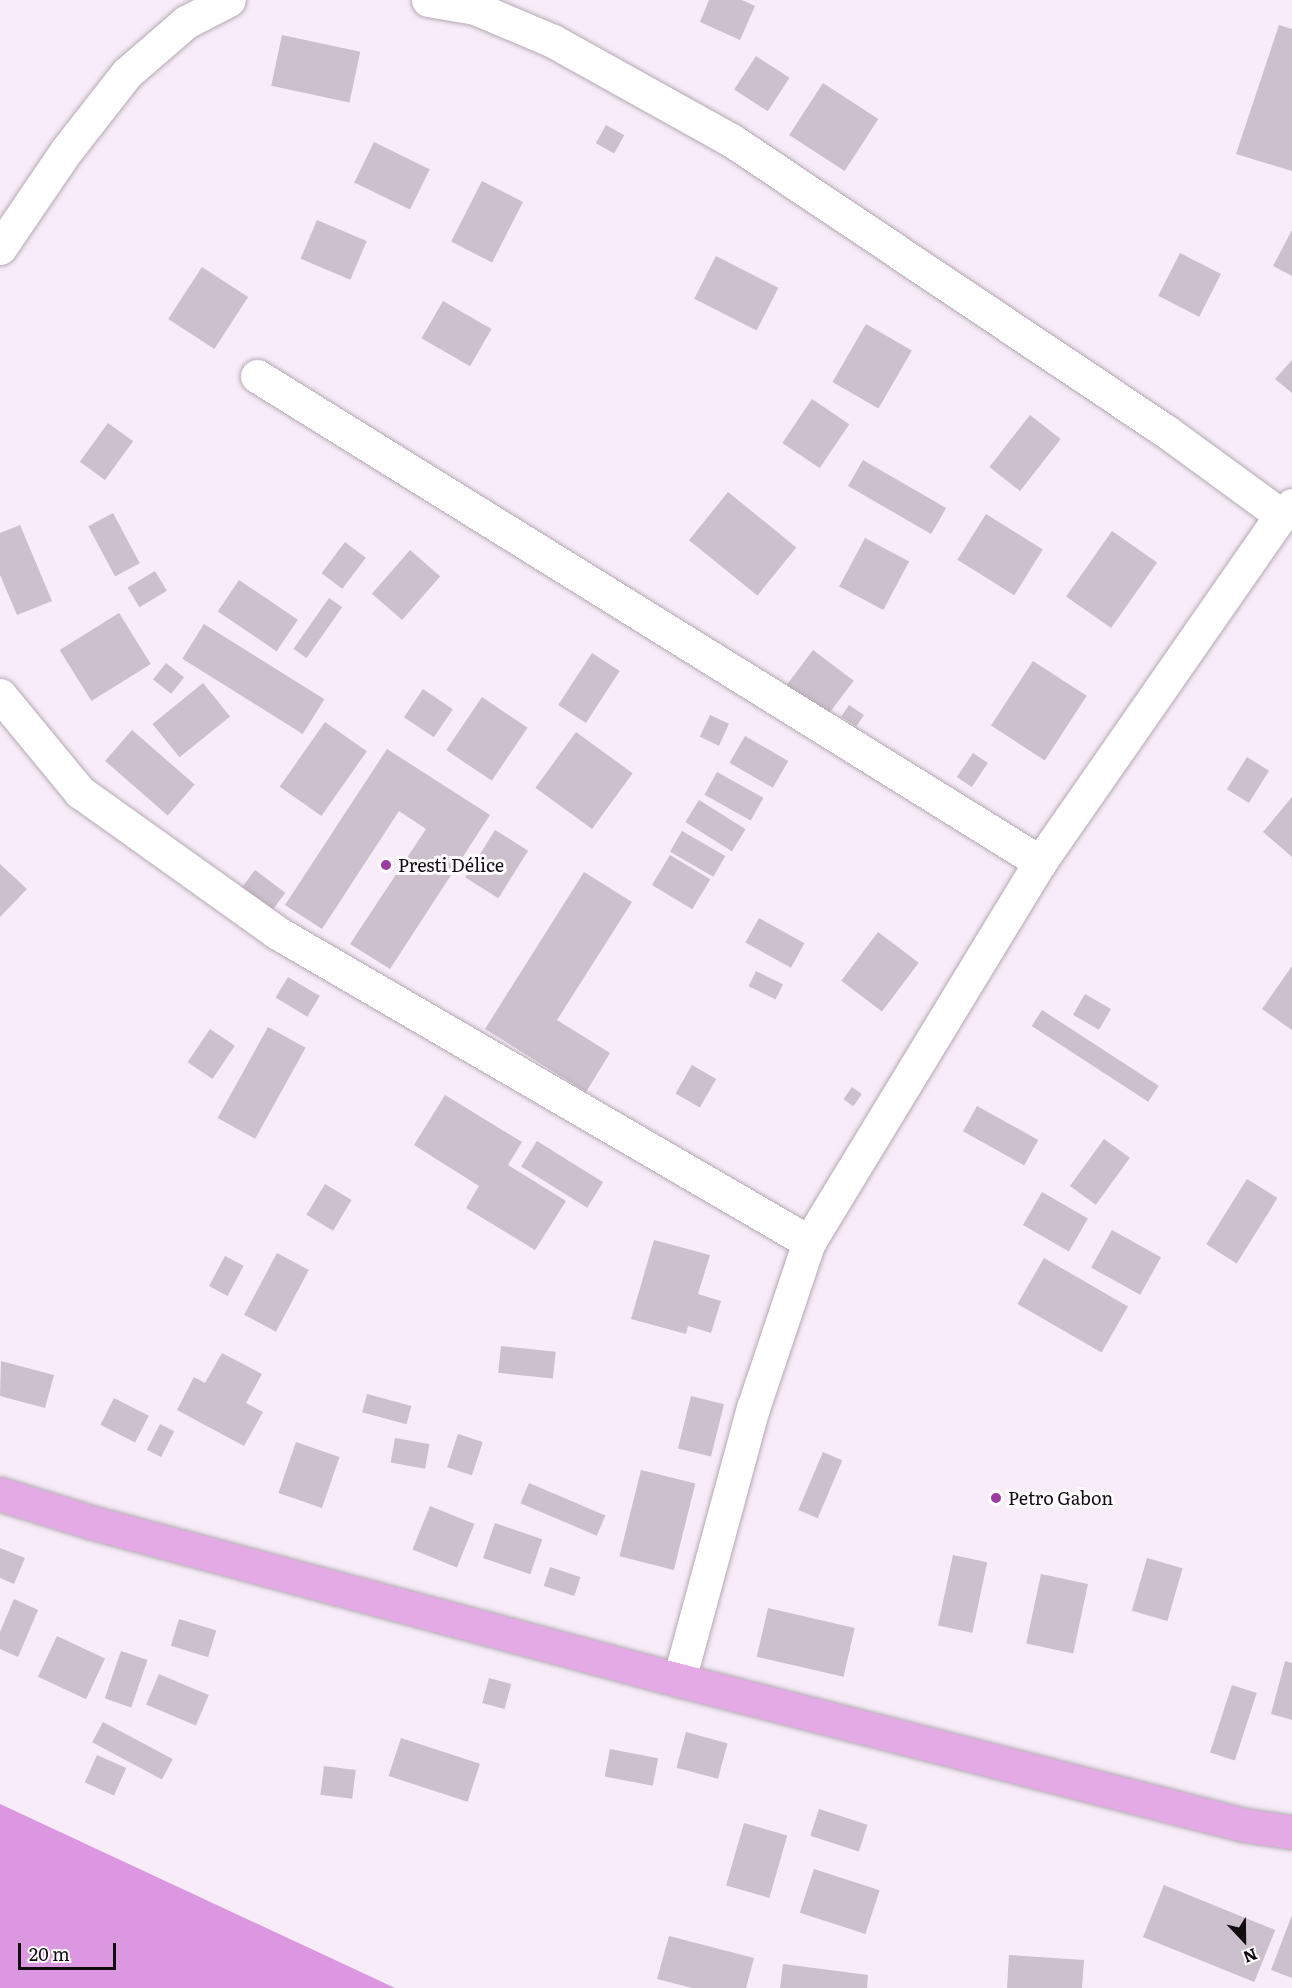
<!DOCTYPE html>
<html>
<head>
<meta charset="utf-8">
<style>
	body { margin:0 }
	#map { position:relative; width:1292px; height:1988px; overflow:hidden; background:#f7ecf7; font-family:Literata,serif }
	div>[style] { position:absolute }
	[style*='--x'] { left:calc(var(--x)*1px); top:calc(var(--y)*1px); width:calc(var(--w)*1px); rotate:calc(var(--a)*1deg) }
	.forest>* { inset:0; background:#db97df }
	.building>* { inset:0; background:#cbc0cb; transform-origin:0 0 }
	.roads { filter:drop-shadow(0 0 2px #b4a9b4) drop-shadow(0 0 2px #b4a9b4) }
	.minor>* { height:33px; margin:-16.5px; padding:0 16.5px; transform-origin:16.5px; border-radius:16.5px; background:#fff }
	.highway>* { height:33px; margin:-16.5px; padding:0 16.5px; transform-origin:16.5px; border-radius:16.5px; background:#e4aae6 }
	.dots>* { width:16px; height:16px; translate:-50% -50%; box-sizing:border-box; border:3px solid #fffcff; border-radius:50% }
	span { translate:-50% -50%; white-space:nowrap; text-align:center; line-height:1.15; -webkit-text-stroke:6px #fffcff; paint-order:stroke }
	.poi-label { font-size:18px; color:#100c10 }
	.left { translate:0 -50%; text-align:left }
	.north { position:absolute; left:1214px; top:1910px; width:60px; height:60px; -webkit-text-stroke:4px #fffcff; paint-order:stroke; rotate:158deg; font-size:16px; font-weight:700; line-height:24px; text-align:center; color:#100c10 }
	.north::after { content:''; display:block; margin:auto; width:21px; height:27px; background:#100c10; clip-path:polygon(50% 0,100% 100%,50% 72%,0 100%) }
	.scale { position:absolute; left:18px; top:1943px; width:98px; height:27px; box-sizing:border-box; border:3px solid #100c10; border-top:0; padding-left:8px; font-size:18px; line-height:21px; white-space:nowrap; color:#100c10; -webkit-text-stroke:4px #fffcff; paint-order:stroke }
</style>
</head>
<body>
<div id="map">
	<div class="forest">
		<i style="clip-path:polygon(0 1804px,395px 1988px,0 1988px)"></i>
	</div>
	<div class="building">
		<i style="clip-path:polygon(709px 0,742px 0,755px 6px,740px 40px,700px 22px)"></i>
		<i style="clip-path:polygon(1279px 25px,1292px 29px,1292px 171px,1236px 154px)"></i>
		<i style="left:282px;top:35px;width:80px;height:52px;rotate:12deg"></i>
		<i style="left:756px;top:56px;width:40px;height:40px;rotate:33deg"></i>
		<i style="left:823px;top:83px;width:66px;height:62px;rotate:33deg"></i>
		<i style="left:606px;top:125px;width:21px;height:21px;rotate:29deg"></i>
		<i style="left:374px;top:142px;width:62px;height:45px;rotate:26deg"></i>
		<i style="left:482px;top:181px;width:46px;height:68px;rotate:27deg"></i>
		<i style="left:317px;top:220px;width:54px;height:42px;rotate:23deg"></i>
		<i style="clip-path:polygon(1292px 230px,1292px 276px,1273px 266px)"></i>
		<i style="left:1180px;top:253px;width:46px;height:48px;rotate:27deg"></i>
		<i style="left:716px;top:256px;width:70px;height:48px;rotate:27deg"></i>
		<i style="left:202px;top:267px;width:55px;height:62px;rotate:33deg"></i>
		<i style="left:443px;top:301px;width:56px;height:43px;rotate:30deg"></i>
		<i style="left:866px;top:324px;width:53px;height:67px;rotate:30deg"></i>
		<i style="clip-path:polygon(1292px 360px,1292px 393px,1275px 379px)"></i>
		<i style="left:812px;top:399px;width:45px;height:53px;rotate:34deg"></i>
		<i style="left:1030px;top:415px;width:39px;height:66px;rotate:38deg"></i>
		<i style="left:108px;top:423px;width:31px;height:48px;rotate:36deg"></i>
		<i style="left:863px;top:460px;width:96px;height:30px;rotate:30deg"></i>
		<i style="left:728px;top:492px;width:88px;height:62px;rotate:39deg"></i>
		<i style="left:113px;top:513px;width:57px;height:28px;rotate:62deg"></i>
		<i style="left:986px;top:514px;width:67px;height:54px;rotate:32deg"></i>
		<i style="clip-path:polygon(20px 525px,52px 601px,17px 615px,0 575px,0 533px)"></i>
		<i style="left:1112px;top:531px;width:55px;height:80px;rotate:35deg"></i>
		<i style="left:865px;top:538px;width:50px;height:55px;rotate:28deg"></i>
		<i style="left:345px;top:542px;width:26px;height:39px;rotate:37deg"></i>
		<i style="left:410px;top:550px;width:40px;height:58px;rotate:41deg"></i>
		<i style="left:155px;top:571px;width:23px;height:32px;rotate:59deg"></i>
		<i style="left:239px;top:580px;width:71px;height:38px;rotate:34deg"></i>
		<i style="left:329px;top:598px;width:16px;height:62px;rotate:35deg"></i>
		<i style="left:119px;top:613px;width:60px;height:70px;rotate:58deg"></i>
		<i style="left:204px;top:624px;width:142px;height:41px;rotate:32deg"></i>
		<i style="left:813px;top:650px;width:51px;height:44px;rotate:37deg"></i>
		<i style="left:592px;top:653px;width:33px;height:62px;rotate:33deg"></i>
		<i style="left:1033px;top:661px;width:64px;height:77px;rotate:33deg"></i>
		<i style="left:166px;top:663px;width:23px;height:21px;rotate:38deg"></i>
		<i style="left:203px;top:683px;width:43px;height:65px;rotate:51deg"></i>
		<i style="left:423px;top:689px;width:36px;height:34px;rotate:34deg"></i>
		<i style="left:482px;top:697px;width:55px;height:64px;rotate:34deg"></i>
		<i style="left:849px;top:705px;width:18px;height:14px;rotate:34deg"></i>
		<i style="left:710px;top:715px;width:21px;height:24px;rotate:25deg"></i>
		<i style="left:325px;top:722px;width:51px;height:79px;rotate:35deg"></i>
		<i style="left:132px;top:730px;width:83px;height:41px;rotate:41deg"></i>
		<i style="left:576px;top:732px;width:70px;height:69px;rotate:36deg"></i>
		<i style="left:745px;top:736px;width:50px;height:31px;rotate:30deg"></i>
		<i style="clip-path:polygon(387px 749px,490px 815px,390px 969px,350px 944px,426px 829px,399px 811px,322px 929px,285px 905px)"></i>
		<i style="left:973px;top:753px;width:18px;height:29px;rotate:34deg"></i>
		<i style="left:1247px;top:757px;width:26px;height:38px;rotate:32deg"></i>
		<i style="left:717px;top:772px;width:53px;height:26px;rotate:29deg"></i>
		<i style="clip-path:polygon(1292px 797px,1292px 857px,1263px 832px)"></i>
		<i style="left:699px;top:800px;width:55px;height:26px;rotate:32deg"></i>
		<i style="left:495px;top:830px;width:39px;height:56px;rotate:32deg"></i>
		<i style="left:682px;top:831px;width:50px;height:24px;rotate:30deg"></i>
		<i style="left:670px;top:855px;width:47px;height:35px;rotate:31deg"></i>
		<i style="clip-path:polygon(0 864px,27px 889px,0 917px)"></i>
		<i style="left:255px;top:870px;width:38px;height:23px;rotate:37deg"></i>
		<i style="clip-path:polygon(584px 872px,632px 902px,557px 1020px,610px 1053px,586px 1092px,485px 1029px)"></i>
		<i style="left:759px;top:918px;width:52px;height:28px;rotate:29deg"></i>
		<i style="left:878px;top:932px;width:51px;height:61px;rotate:37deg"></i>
		<i style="clip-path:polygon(1292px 966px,1292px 1030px,1262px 1009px)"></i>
		<i style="left:756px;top:971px;width:30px;height:17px;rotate:26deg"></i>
		<i style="left:288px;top:977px;width:37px;height:24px;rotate:31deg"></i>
		<i style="left:1085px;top:994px;width:30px;height:24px;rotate:30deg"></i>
		<i style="left:1042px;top:1010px;width:139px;height:19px;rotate:33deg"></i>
		<i style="left:268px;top:1027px;width:43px;height:104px;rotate:29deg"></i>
		<i style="left:210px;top:1029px;width:30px;height:40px;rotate:34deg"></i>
		<i style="left:692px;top:1065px;width:28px;height:33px;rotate:30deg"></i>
		<i style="left:852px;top:1087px;width:12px;height:15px;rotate:35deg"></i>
		<i style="clip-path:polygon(445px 1095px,522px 1142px,508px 1165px,566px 1201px,535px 1250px,466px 1208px,479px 1186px,414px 1145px)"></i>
		<i style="left:977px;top:1106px;width:70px;height:29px;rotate:29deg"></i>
		<i style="left:1104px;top:1139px;width:32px;height:58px;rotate:36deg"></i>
		<i style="left:537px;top:1141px;width:78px;height:30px;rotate:32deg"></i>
		<i style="left:1247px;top:1179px;width:36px;height:77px;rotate:32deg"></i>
		<i style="left:325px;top:1184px;width:31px;height:36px;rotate:31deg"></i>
		<i style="left:1042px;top:1192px;width:53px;height:38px;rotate:30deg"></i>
		<i style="left:1112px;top:1230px;width:56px;height:43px;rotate:29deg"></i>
		<i style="clip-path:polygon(654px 1240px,710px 1255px,698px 1294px,721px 1301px,711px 1333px,688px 1326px,686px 1334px,631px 1319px)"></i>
		<i style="left:277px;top:1253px;width:36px;height:70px;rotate:28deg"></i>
		<i style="left:225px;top:1256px;width:21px;height:34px;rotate:28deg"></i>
		<i style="left:1044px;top:1258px;width:97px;height:53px;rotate:30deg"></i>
		<i style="left:501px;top:1346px;width:55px;height:27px;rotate:6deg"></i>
		<i style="clip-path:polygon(222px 1353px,262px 1374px,246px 1403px,263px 1412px,244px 1446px,177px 1410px,194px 1377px,205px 1383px)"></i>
		<i style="clip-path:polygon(1px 1361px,54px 1375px,45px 1408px,0 1396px)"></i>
		<i style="left:367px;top:1394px;width:46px;height:19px;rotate:15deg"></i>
		<i style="left:691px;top:1396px;width:34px;height:54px;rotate:14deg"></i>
		<i style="left:114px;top:1398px;width:39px;height:30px;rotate:27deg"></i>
		<i style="left:160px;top:1424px;width:16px;height:29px;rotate:27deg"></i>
		<i style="left:458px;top:1434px;width:26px;height:35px;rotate:18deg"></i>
		<i style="left:395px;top:1438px;width:35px;height:25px;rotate:10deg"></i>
		<i style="left:296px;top:1442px;width:46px;height:54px;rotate:19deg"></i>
		<i style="left:823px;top:1452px;width:21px;height:63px;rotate:23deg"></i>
		<i style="left:641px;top:1470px;width:56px;height:89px;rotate:14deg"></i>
		<i style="left:529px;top:1483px;width:83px;height:22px;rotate:23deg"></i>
		<i style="left:430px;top:1506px;width:48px;height:47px;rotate:22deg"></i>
		<i style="left:495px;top:1523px;width:50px;height:37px;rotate:19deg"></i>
		<i style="clip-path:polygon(0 1548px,25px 1558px,14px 1584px,0 1578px)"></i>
		<i style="left:953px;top:1555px;width:35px;height:72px;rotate:12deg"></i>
		<i style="left:1147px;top:1558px;width:37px;height:55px;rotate:16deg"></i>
		<i style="left:550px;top:1567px;width:32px;height:20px;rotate:18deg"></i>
		<i style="left:1041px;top:1574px;width:48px;height:71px;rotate:12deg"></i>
		<i style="clip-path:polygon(14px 1599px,38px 1610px,18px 1657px,0 1649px,0 1632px)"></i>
		<i style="left:768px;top:1608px;width:89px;height:50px;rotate:13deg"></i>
		<i style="left:179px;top:1619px;width:39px;height:28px;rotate:17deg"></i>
		<i style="left:57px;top:1636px;width:53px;height:45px;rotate:25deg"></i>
		<i style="left:121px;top:1651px;width:28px;height:50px;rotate:19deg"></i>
		<i style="clip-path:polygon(1285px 1661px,1292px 1663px,1292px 1720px,1271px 1714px)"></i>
		<i style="left:159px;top:1674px;width:54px;height:33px;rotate:23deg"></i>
		<i style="left:489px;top:1678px;width:23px;height:26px;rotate:15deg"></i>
		<i style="left:1232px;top:1685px;width:26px;height:71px;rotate:18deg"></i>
		<i style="left:103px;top:1722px;width:79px;height:23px;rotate:28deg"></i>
		<i style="left:686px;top:1732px;width:43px;height:37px;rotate:15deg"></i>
		<i style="left:401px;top:1738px;width:83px;height:40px;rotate:18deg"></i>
		<i style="left:610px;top:1749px;width:49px;height:28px;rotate:11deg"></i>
		<i style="left:97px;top:1755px;width:32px;height:30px;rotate:24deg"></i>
		<i style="left:324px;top:1766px;width:32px;height:29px;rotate:7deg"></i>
		<i style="left:819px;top:1809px;width:51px;height:28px;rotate:18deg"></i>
		<i style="left:744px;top:1823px;width:45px;height:65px;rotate:16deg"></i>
		<i style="left:814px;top:1869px;width:69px;height:46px;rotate:18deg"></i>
		<i style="left:1164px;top:1885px;width:120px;height:56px;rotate:22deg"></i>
		<i style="clip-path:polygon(1292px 1915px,1292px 1978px,1271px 1970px)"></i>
		<i style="clip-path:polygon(669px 1936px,754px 1958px,746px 1988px,692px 1988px,657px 1979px)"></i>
		<i style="clip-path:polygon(1009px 1955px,1084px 1960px,1082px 1988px,1007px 1988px)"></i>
		<i style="clip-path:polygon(783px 1964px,868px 1975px,867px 1988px,780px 1988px)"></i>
	</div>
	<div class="roads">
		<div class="minor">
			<i style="--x:428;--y:0;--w:48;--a:9.7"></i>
			<i style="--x:475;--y:8;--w:85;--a:22.9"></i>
			<i style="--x:553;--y:41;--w:204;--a:29.1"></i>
			<i style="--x:731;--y:140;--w:525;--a:33.81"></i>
			<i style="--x:1167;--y:432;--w:141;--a:36.1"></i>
			<i style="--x:0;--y:248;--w:117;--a:-55.8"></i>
			<i style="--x:66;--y:151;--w:99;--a:-52"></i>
			<i style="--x:127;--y:73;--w:78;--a:-40.8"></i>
			<i style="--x:186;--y:22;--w:48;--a:-27.1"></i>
			<i style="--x:257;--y:376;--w:922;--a:31.83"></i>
			<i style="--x:0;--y:695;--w:126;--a:50.5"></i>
			<i style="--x:80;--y:792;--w:241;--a:35.5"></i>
			<i style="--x:276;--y:932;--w:617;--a:30.18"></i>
			<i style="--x:679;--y:1680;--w:282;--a:-74.8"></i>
			<i style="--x:753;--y:1408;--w:175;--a:-71.4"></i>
			<i style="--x:809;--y:1242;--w:445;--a:-58.7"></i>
			<i style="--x:1040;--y:862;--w:422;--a:-55.2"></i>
			<i style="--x:1281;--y:515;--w:15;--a:-42"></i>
		</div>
		<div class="highway">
			<i style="--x:0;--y:1494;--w:94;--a:17.3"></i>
			<i style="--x:90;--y:1522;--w:610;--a:15.02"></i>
			<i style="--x:679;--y:1680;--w:583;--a:14.39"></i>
			<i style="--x:1244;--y:1825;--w:49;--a:8.3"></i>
		</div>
	</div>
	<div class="dots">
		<i style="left:386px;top:865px;background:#9b3ba2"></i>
		<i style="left:996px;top:1498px;background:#9b3ba2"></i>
	</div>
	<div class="poi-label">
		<span class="left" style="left:398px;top:865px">Presti Délice</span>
		<span class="left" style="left:1008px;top:1498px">Petro Gabon</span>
	</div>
	<div class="north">N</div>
	<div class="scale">20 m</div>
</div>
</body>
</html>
